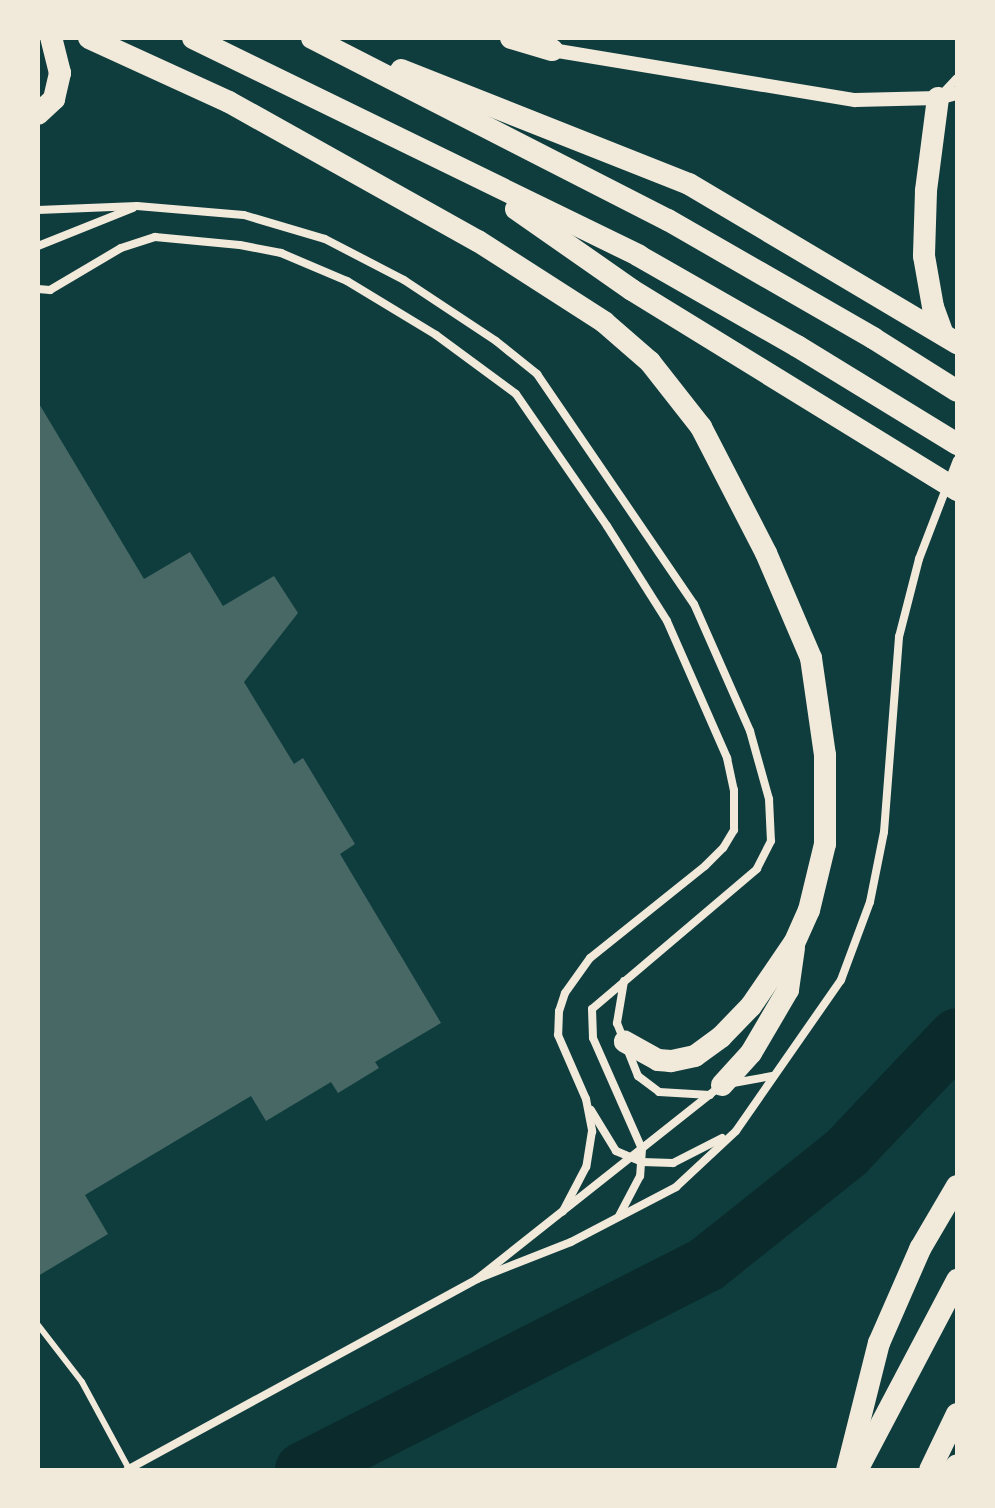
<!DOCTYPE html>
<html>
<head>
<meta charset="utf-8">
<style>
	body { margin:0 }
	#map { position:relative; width:995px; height:1508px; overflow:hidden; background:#0f3d3e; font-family:"Public Sans",sans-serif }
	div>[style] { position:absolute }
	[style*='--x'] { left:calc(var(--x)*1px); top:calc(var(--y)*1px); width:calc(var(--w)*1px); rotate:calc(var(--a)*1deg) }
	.river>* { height:56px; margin:-28px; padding:0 28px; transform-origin:28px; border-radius:28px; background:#0a2a2b }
	.building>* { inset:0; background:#486865 }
	.service>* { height:6px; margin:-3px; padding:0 3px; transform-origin:3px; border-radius:3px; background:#f1e9da }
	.minor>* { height:8px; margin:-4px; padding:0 4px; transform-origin:4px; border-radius:4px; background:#f1e9da }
	.tertiary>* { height:14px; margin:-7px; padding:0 7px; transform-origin:7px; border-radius:7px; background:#f1e9da }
	.trunk>* { height:22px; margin:-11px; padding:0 11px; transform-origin:11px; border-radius:11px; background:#f1e9da }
	span { translate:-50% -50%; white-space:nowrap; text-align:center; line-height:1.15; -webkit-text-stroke:8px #f1e9da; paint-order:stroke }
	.frame { position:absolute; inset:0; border:40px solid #f1e9da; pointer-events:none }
</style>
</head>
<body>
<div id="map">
	<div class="river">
		<i style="--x:303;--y:1470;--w:453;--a:-27"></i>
		<i style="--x:707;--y:1264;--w:178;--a:-38.6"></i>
		<i style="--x:846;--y:1153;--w:161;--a:-46.5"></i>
	</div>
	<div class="building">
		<i style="clip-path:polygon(38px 402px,144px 579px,190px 552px,223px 606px,274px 576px,298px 613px,244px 682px,294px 764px,303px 758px,355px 844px,340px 854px,441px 1023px,375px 1062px,379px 1068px,338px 1093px,331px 1082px,266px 1121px,251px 1096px,85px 1195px,108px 1234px,38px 1276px)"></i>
	</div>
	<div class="service">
		<i style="--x:38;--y:1325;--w:72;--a:52.3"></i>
		<i style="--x:82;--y:1382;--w:99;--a:61.6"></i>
	</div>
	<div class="minor">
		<i style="--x:941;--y:95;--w:23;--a:-47"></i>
		<i style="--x:38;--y:210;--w:99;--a:-2.3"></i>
		<i style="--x:137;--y:206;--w:107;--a:4.8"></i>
		<i style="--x:244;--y:215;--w:84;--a:16.5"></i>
		<i style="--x:325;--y:239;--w:89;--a:27.4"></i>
		<i style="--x:404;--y:280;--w:110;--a:33.5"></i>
		<i style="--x:496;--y:341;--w:53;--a:38.8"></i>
		<i style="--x:537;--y:374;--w:278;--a:55.7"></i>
		<i style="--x:694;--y:604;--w:139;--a:66.2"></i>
		<i style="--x:750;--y:731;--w:71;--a:74.4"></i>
		<i style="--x:769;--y:799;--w:42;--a:87.3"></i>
		<i style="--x:771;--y:841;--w:31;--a:117"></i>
		<i style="--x:757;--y:869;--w:216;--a:139.7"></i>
		<i style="--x:592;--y:1009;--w:29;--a:88"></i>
		<i style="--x:593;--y:1038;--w:121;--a:66.2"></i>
		<i style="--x:642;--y:1149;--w:27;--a:94"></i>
		<i style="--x:640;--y:1176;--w:45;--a:117.7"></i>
		<i style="--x:38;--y:246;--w:102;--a:-21.8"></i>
		<i style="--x:38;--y:289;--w:12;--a:5"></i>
		<i style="--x:50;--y:290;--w:82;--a:-30.6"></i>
		<i style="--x:121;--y:248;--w:36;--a:-18"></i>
		<i style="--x:155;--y:237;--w:85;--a:5.4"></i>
		<i style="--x:240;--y:245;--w:42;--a:11"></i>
		<i style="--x:281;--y:253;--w:72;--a:23"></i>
		<i style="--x:347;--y:281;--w:104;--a:31.2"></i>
		<i style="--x:436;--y:335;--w:99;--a:36.4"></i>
		<i style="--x:516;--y:394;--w:160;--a:55.4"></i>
		<i style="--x:607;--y:526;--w:112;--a:57.7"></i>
		<i style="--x:667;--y:621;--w:150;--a:66.3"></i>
		<i style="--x:727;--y:758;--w:33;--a:78"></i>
		<i style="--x:734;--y:790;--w:40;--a:90"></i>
		<i style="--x:734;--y:830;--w:21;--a:121"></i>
		<i style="--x:723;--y:848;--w:25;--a:135"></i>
		<i style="--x:705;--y:866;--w:147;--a:141.3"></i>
		<i style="--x:590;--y:958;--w:43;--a:125.5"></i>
		<i style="--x:565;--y:993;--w:19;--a:108"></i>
		<i style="--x:559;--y:1011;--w:24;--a:92"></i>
		<i style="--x:558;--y:1035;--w:70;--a:66.4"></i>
		<i style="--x:586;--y:1099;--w:33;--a:79"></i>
		<i style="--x:592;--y:1131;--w:36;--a:99"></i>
		<i style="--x:586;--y:1167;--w:50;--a:117.6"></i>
		<i style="--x:624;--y:981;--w:43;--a:99.5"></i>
		<i style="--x:617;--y:1023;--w:57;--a:68.4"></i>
		<i style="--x:638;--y:1076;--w:26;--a:37"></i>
		<i style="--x:659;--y:1092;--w:51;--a:3.4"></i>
		<i style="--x:591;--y:1110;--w:48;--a:58.6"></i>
		<i style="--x:616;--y:1151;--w:28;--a:23"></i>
		<i style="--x:642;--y:1162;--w:31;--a:2"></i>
		<i style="--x:673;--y:1163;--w:55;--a:-27"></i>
		<i style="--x:477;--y:1279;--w:101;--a:-21.5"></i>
		<i style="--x:571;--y:1242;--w:119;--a:-27.6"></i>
		<i style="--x:676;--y:1187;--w:82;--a:-43"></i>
		<i style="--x:736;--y:1131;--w:184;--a:-55.2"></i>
		<i style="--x:841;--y:980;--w:83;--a:-69.6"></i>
		<i style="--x:870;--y:902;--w:71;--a:-78.7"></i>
		<i style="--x:884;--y:832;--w:196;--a:-85.6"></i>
		<i style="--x:899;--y:637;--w:81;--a:-75.6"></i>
		<i style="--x:919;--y:559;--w:106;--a:-69"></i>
		<i style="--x:127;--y:1470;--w:399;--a:-28.6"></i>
		<i style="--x:477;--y:1279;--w:313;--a:-38.4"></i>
		<i style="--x:722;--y:1085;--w:51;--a:-10.2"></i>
	</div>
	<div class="tertiary">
		<i style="--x:552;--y:50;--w:307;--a:9.4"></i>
		<i style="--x:855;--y:100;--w:83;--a:-1.4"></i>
		<i style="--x:938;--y:98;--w:20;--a:-15"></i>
	</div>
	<div class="trunk">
		<i style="--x:89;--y:38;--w:154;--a:24.6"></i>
		<i style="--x:229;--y:102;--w:285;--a:29.2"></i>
		<i style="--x:478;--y:241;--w:150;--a:32.7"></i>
		<i style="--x:604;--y:322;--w:61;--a:41"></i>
		<i style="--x:650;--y:362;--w:83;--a:51.9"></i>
		<i style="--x:701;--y:427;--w:142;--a:62.7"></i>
		<i style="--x:766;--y:553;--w:114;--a:66.8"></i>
		<i style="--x:811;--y:658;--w:98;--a:81.8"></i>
		<i style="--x:825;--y:755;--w:89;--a:90"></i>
		<i style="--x:825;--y:844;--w:68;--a:103.6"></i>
		<i style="--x:809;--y:910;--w:36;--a:114"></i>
		<i style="--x:794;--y:943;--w:76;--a:124.3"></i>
		<i style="--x:751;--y:1006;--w:43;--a:134.1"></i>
		<i style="--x:721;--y:1037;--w:32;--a:144"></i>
		<i style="--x:695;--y:1056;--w:25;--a:168"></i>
		<i style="--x:671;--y:1061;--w:13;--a:-176"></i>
		<i style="--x:658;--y:1060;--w:38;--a:-151"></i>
		<i style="--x:193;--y:38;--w:496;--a:26"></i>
		<i style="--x:639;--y:256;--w:182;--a:29.7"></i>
		<i style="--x:797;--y:346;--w:188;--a:31.5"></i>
		<i style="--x:312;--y:38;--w:400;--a:27.1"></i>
		<i style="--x:668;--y:220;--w:237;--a:29.9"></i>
		<i style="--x:873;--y:338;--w:99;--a:32.2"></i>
		<i style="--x:511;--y:38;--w:43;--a:16.3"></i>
		<i style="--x:401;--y:70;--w:310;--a:21.6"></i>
		<i style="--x:689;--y:184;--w:312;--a:30.7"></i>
		<i style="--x:938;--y:98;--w:94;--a:97.4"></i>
		<i style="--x:926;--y:191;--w:65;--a:91.8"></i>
		<i style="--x:924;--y:256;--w:52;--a:80"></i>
		<i style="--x:933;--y:307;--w:29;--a:70"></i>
		<i style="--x:38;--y:114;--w:22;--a:-43"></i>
		<i style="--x:54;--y:99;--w:27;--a:-77"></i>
		<i style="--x:60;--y:73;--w:36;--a:-104"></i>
		<i style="--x:516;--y:209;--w:141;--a:34.9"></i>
		<i style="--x:632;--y:290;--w:382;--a:31.6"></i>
		<i style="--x:722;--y:1085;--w:43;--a:-47.8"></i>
		<i style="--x:751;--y:1053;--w:73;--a:-59.6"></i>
		<i style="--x:788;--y:990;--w:42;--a:-81.9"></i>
		<i style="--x:847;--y:1470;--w:131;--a:-75.9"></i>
		<i style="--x:879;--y:1343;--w:103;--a:-66.4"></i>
		<i style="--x:920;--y:1249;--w:73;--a:-59.6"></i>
		<i style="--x:857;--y:1470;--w:215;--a:-62.2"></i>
		<i style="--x:930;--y:1470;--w:62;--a:-64.3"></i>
		<i style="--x:953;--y:1470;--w:6;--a:-51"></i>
	</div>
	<div class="frame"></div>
</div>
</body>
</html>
